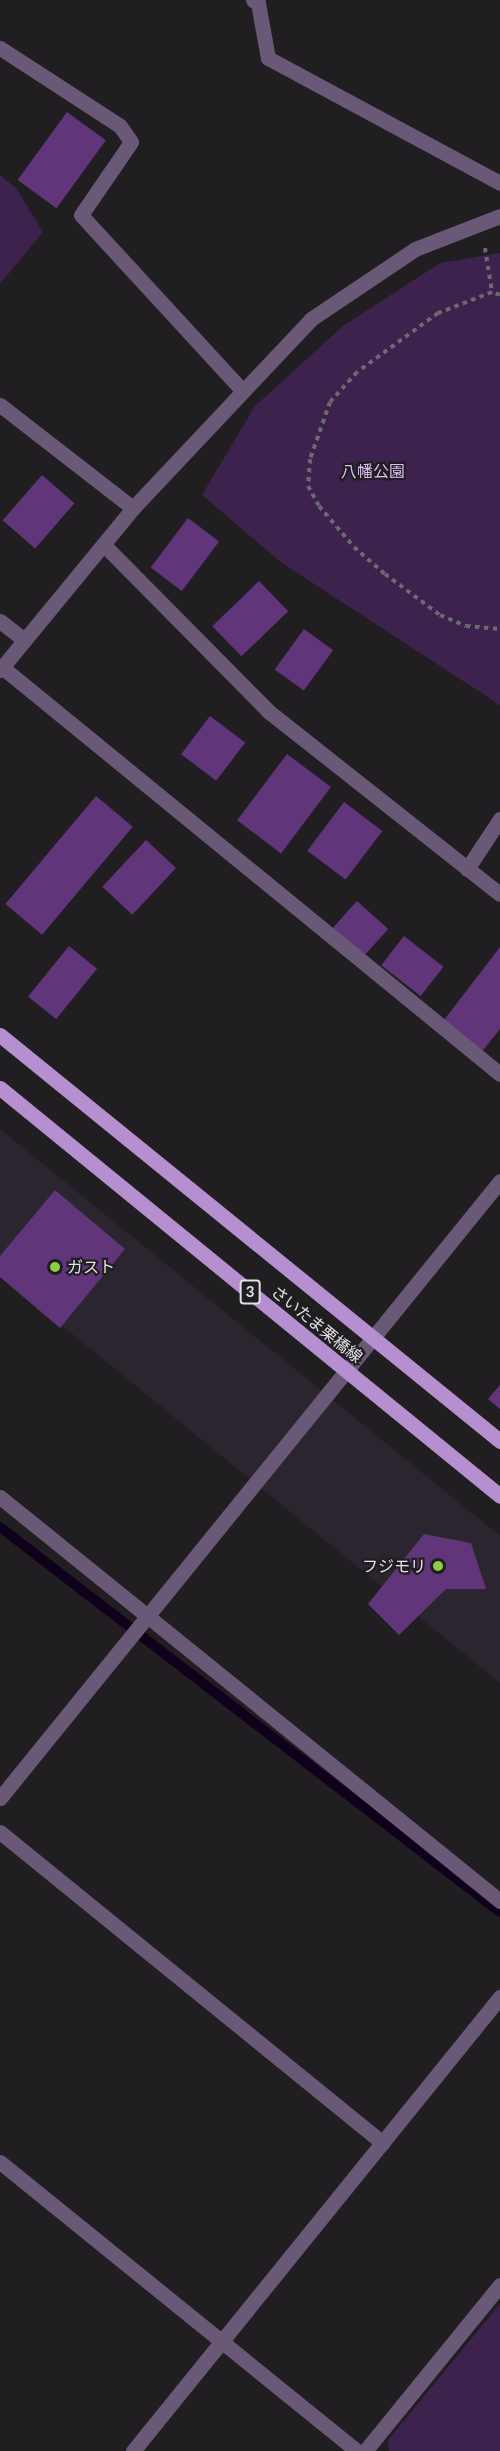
<!DOCTYPE html>
<html>
<head>
<meta charset="utf-8">
<style>
	body { margin:0 }
	#map { position:relative; width:500px; height:2451px; overflow:hidden; background:#211e22; font-family:Lato,"Noto Sans JP",sans-serif }
	div>[style] { position:absolute }
	[style*='--x'] { left:calc(var(--x)*1px); top:calc(var(--y)*1px); width:calc(var(--w)*1px); rotate:calc(var(--a)*1deg) }
	.built>* { inset:0; background:#2a252e }
	.green>* { inset:0; background:#3c224c }
	.stream>* { height:10px; margin:-5px; padding:0 5px; transform-origin:5px; border-radius:5px; background:#0f001b }
	.building>* { inset:0; background:#60357a; transform-origin:0 0 }
	.path>* { height:4px; margin-top:-2px; transform-origin:0; background:repeating-linear-gradient(90deg,#6c6a6e 0 4.5px,transparent 0 9px) }
	.minor>* { height:15px; margin:-7.5px; padding:0 7.5px; transform-origin:7.5px; border-radius:7.5px; background:#6a5877 }
	.major>* { height:15px; margin:-7.5px; padding:0 7.5px; transform-origin:7.5px; border-radius:7.5px; background:#b58fcf }
	.dots>* { width:16px; height:16px; translate:-50% -50%; box-sizing:border-box; border:3px solid #211e22; border-radius:50% }
	span { translate:-50% -50%; white-space:nowrap; text-align:center; line-height:1.15; -webkit-text-stroke:4.5px #211e22; paint-order:stroke }
	.shield-label span { padding:2px 4px; background:#211e22; border:2px solid; border-radius:4px; -webkit-text-stroke-width:0 }
	.shield-label { font-size:15px; color:#e2e1e4; font-weight:700 }
	.park-label { font-size:16px; color:#debbf6 }
	.poi-label { font-size:16px; color:#e2e1e4 }
	.left { translate:0 -50%; text-align:left }
	.right { translate:-100% -50%; text-align:right }
	.street-label { font-size:16px; color:#e2e1e4 }
</style>
</head>
<body>
<div id="map">
	<div class="built">
		<i style="clip-path:polygon(0 1129px,500px 1536px,500px 1683px,0 1275px)"></i>
	</div>
	<div class="green">
		<i style="clip-path:polygon(0 175px,16px 188px,43px 232px,0 284px)"></i>
		<i style="clip-path:polygon(500px 253px,500px 705px,282px 563px,202px 495px,255px 406px,343px 326px,440px 263px)"></i>
		<i style="clip-path:polygon(500px 2304px,500px 2451px,389px 2451px,388px 2440px)"></i>
	</div>
	<div class="stream">
		<i style="--x:0;--y:1527;--w:631;--a:37.6"></i>
	</div>
	<div class="building">
		<i style="left:67px;top:112px;width:48px;height:84px;rotate:36deg"></i>
		<i style="left:42px;top:475px;width:43px;height:60px;rotate:41deg"></i>
		<i style="left:188px;top:518px;width:39px;height:62px;rotate:37deg"></i>
		<i style="left:259px;top:581px;width:42px;height:65px;rotate:46deg"></i>
		<i style="left:304px;top:629px;width:36px;height:50px;rotate:36deg"></i>
		<i style="left:210px;top:716px;width:44px;height:48px;rotate:37deg"></i>
		<i style="left:287px;top:754px;width:55px;height:83px;rotate:37deg"></i>
		<i style="left:96px;top:796px;width:48px;height:141px;rotate:40deg"></i>
		<i style="left:344px;top:802px;width:48px;height:61px;rotate:37deg"></i>
		<i style="left:146px;top:840px;width:41px;height:64px;rotate:43deg"></i>
		<i style="left:357px;top:901px;width:42px;height:38px;rotate:42deg"></i>
		<i style="left:404px;top:936px;width:50px;height:37px;rotate:38deg"></i>
		<i style="left:69px;top:946px;width:36px;height:65px;rotate:39deg"></i>
		<i style="clip-path:polygon(500px 947px,500px 1029px,480px 1054px,441px 1024px)"></i>
		<i style="clip-path:polygon(55px 1190px,125px 1249px,60px 1328px,0 1277px,0 1256px)"></i>
		<i style="clip-path:polygon(500px 1385px,500px 1409px,488px 1399px)"></i>
		<i style="clip-path:polygon(424px 1534px,471px 1543px,486px 1589px,446px 1589px,399px 1635px,368px 1604px)"></i>
	</div>
	<div class="path">
		<i style="--x:485;--y:248;--w:45;--a:81"></i>
		<i style="--x:500;--y:295;--w:9;--a:-159"></i>
		<i style="--x:492;--y:292;--w:58;--a:158.7"></i>
		<i style="--x:438;--y:313;--w:100;--a:143.9"></i>
		<i style="--x:357;--y:372;--w:40;--a:132"></i>
		<i style="--x:330;--y:402;--w:60;--a:109.3"></i>
		<i style="--x:310;--y:459;--w:27;--a:94"></i>
		<i style="--x:308;--y:486;--w:23;--a:61"></i>
		<i style="--x:319;--y:506;--w:54;--a:49.5"></i>
		<i style="--x:354;--y:547;--w:41;--a:41.1"></i>
		<i style="--x:385;--y:574;--w:69;--a:36.7"></i>
		<i style="--x:440;--y:615;--w:28;--a:23"></i>
		<i style="--x:466;--y:626;--w:34;--a:5"></i>
	</div>
	<div class="minor">
		<i style="--x:253;--y:0;--w:6;--a:31"></i>
		<i style="--x:258;--y:3;--w:56;--a:79.7"></i>
		<i style="--x:268;--y:58;--w:264;--a:28.3"></i>
		<i style="--x:0;--y:48;--w:143;--a:33"></i>
		<i style="--x:120;--y:126;--w:19;--a:55"></i>
		<i style="--x:131;--y:142;--w:88;--a:124.4"></i>
		<i style="--x:81;--y:215;--w:236;--a:47.4"></i>
		<i style="--x:0;--y:405;--w:168;--a:37.8"></i>
		<i style="--x:104;--y:545;--w:233;--a:45.3"></i>
		<i style="--x:268;--y:711;--w:295;--a:38.3"></i>
		<i style="--x:0;--y:621;--w:31;--a:38"></i>
		<i style="--x:2;--y:667;--w:643;--a:39.26"></i>
		<i style="--x:0;--y:670;--w:210;--a:-50.6"></i>
		<i style="--x:133;--y:508;--w:260;--a:-46.7"></i>
		<i style="--x:311;--y:319;--w:125;--a:-33.9"></i>
		<i style="--x:415;--y:249;--w:91;--a:-21.2"></i>
		<i style="--x:467;--y:869;--w:60;--a:-56.6"></i>
		<i style="--x:0;--y:1497;--w:643;--a:38.94"></i>
		<i style="--x:0;--y:1798;--w:794;--a:-50.98"></i>
		<i style="--x:0;--y:1832;--w:493;--a:39.1"></i>
		<i style="--x:0;--y:2162;--w:459;--a:39"></i>
		<i style="--x:133;--y:2451;--w:584;--a:-51.05"></i>
		<i style="--x:365;--y:2451;--w:214;--a:-50.9"></i>
	</div>
	<div class="major">
		<i style="--x:0;--y:1035;--w:644;--a:39.08"></i>
		<i style="--x:0;--y:1088;--w:645;--a:39.21"></i>
	</div>
	<div class="dots">
		<i style="left:55px;top:1267px;background:#8dce44"></i>
		<i style="left:438px;top:1566px;background:#8dce44"></i>
	</div>
	<div class="shield-label">
		<span style="left:250px;top:1292px">3</span>
	</div>
	<div class="park-label">
		<span style="left:373px;top:471px">八幡公園</span>
	</div>
	<div class="poi-label">
		<span class="left" style="left:67px;top:1267px">ガスト</span>
		<span class="right" style="left:426px;top:1566px">フジモリ</span>
	</div>
	<div class="street-label">
		<span style="left:317px;top:1324px;rotate:39deg">さいたま栗橋線</span>
	</div>
</div>
</body>
</html>
